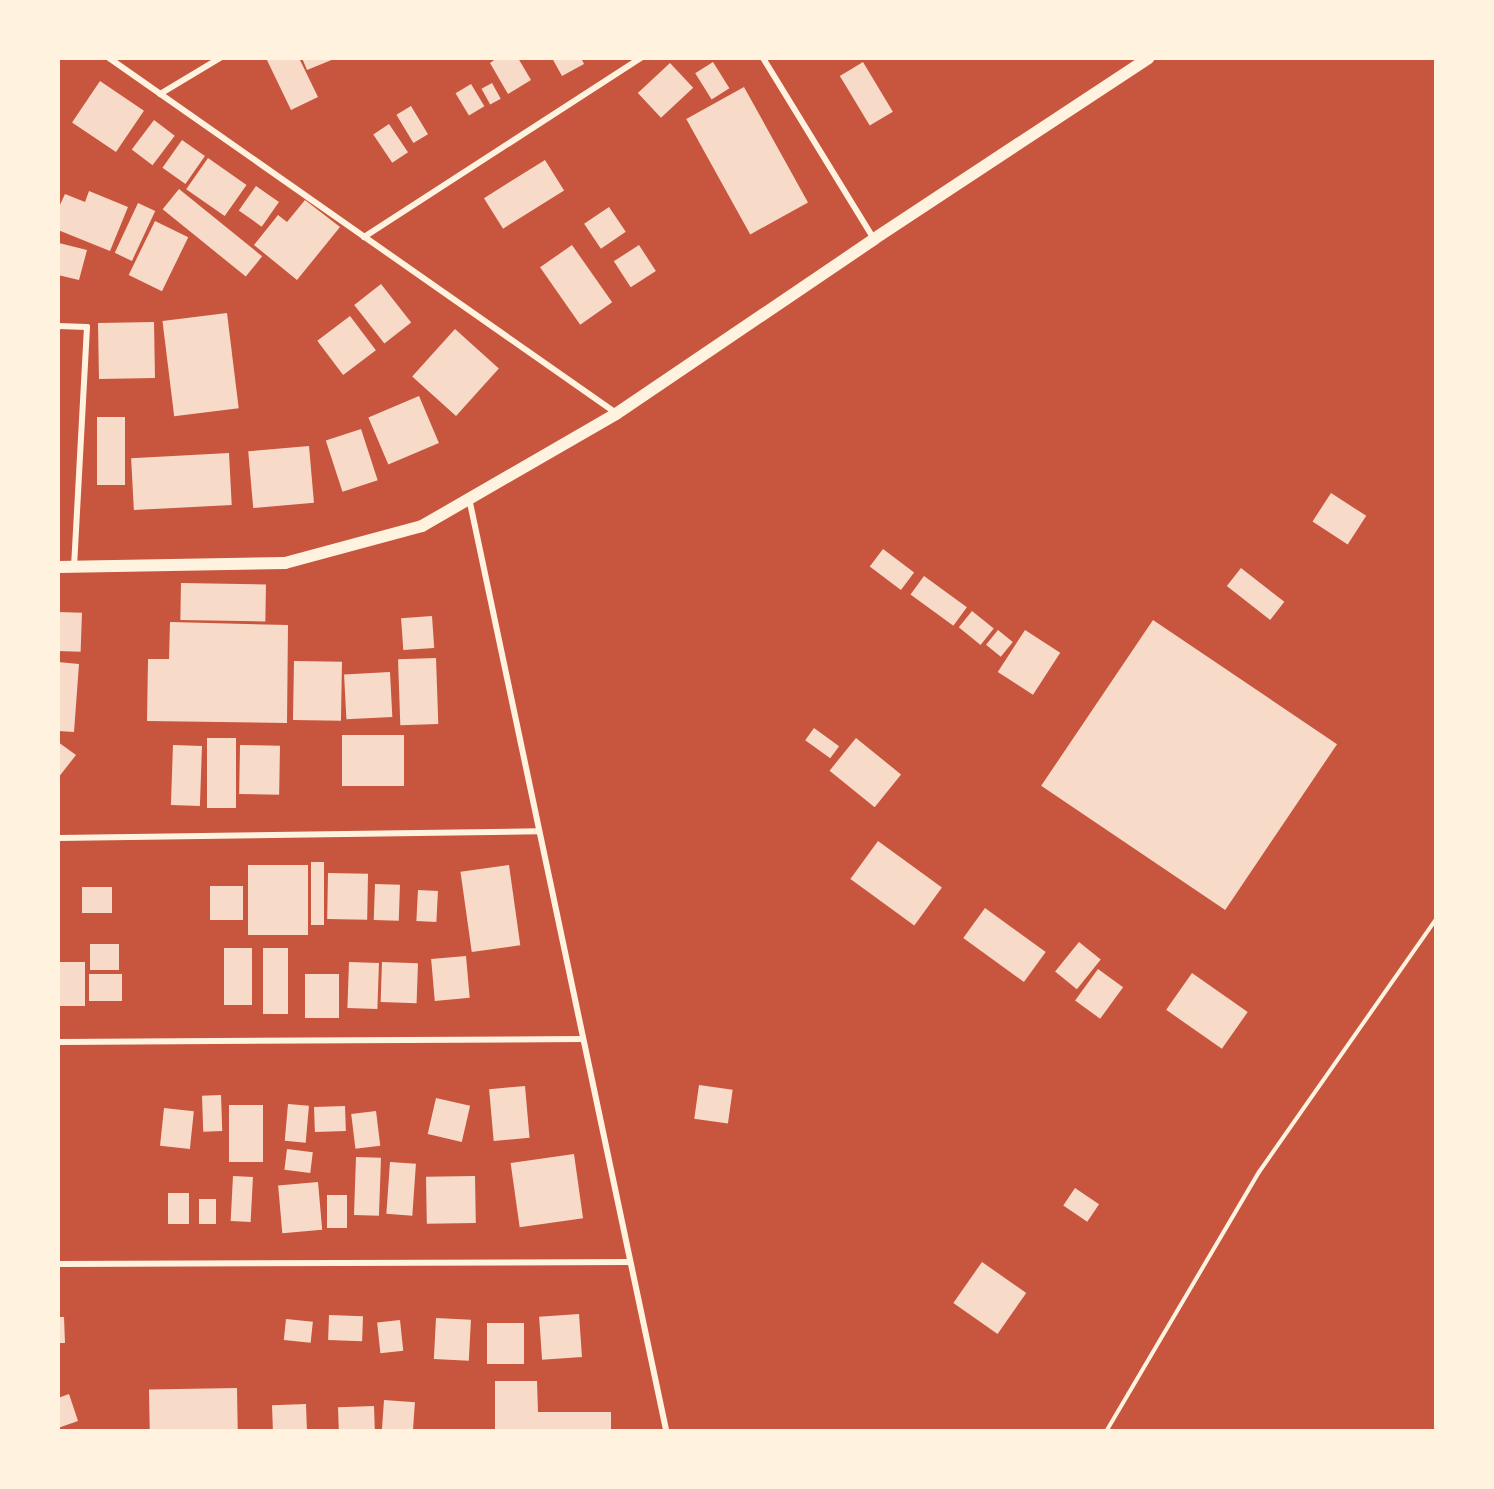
<!DOCTYPE html>
<html>
<head>
<meta charset="utf-8">
<style>
	body { margin:0 }
	#map { position:relative; width:1494px; height:1489px; overflow:hidden; background:#c8553d; font-family:Lato,sans-serif }
	div>[style] { position:absolute }
	[style*='--x'] { left:calc(var(--x)*1px); top:calc(var(--y)*1px); width:calc(var(--w)*1px); rotate:calc(var(--a)*1deg) }
	.building>* { inset:0; background:#f7dbc8; transform-origin:0 0 }
	.path>* { height:4px; margin:-2px; padding:0 2px; transform-origin:2px; border-radius:2px; background:#fff3e0 }
	.minor>* { height:6px; margin:-3px; padding:0 3px; transform-origin:3px; border-radius:3px; background:#fff3e0 }
	.secondary>* { height:12px; margin:-6px; padding:0 6px; transform-origin:6px; border-radius:6px; background:#fff3e0 }
	span { translate:-50% -50%; white-space:nowrap; text-align:center; line-height:1.15; -webkit-text-stroke:6px #fff3e0; paint-order:stroke }
	.frame { position:absolute; inset:0; border:60px solid #fff3e0; pointer-events:none }
</style>
</head>
<body>
<div id="map">
	<div class="building">
		<i style="clip-path:polygon(266px 58px,299px 58px,318px 97px,291px 110px)"></i>
		<i style="clip-path:polygon(302px 58px,334px 58px,334px 59px,307px 70px)"></i>
		<i style="clip-path:polygon(497px 58px,518px 58px,531px 80px,508px 94px,490px 63px)"></i>
		<i style="clip-path:polygon(552px 58px,581px 58px,584px 64px,562px 76px)"></i>
		<i style="left:713px;top:62px;width:31px;height:21px;rotate:58deg"></i>
		<i style="left:863px;top:62px;width:58px;height:27px;rotate:59deg"></i>
		<i style="left:670px;top:63px;width:34px;height:44px;rotate:47deg"></i>
		<i style="left:100px;top:81px;width:53px;height:50px;rotate:34deg"></i>
		<i style="left:492px;top:83px;width:18px;height:12px;rotate:61deg"></i>
		<i style="left:471px;top:84px;width:26px;height:18px;rotate:59deg"></i>
		<i style="left:744px;top:87px;width:132px;height:66px;rotate:61deg"></i>
		<i style="left:411px;top:106px;width:33px;height:17px;rotate:59deg"></i>
		<i style="left:154px;top:120px;width:26px;height:37px;rotate:37deg"></i>
		<i style="left:389px;top:124px;width:34px;height:19px;rotate:56deg"></i>
		<i style="left:182px;top:140px;width:28px;height:34px;rotate:35deg"></i>
		<i style="left:208px;top:158px;width:47px;height:38px;rotate:35deg"></i>
		<i style="left:545px;top:160px;width:36px;height:72px;rotate:58deg"></i>
		<i style="left:256px;top:186px;width:28px;height:30px;rotate:35deg"></i>
		<i style="left:179px;top:189px;width:107px;height:26px;rotate:39deg"></i>
		<i style="clip-path:polygon(89px 191px,128px 207px,110px 251px,58px 230px,58px 209px,65px 194px,85px 202px)"></i>
		<i style="clip-path:polygon(305px 200px,340px 227px,297px 280px,254px 245px,278px 215px,287px 222px)"></i>
		<i style="left:138px;top:203px;width:19px;height:55px;rotate:25deg"></i>
		<i style="left:609px;top:207px;width:30px;height:30px;rotate:56deg"></i>
		<i style="left:155px;top:221px;width:37px;height:60px;rotate:26deg"></i>
		<i style="clip-path:polygon(59px 243px,87px 250px,79px 280px,58px 275px)"></i>
		<i style="left:572px;top:245px;width:70px;height:39px;rotate:55deg"></i>
		<i style="left:639px;top:245px;width:31px;height:30px;rotate:57deg"></i>
		<i style="left:381px;top:284px;width:49px;height:34px;rotate:52deg"></i>
		<i style="left:227px;top:313px;width:96px;height:65px;rotate:83deg"></i>
		<i style="left:350px;top:316px;width:43px;height:41px;rotate:53deg"></i>
		<i style="left:154px;top:322px;width:56px;height:56px;rotate:89deg"></i>
		<i style="left:455px;top:329px;width:59px;height:64px;rotate:42deg"></i>
		<i style="left:419px;top:396px;width:51px;height:55px;rotate:67deg"></i>
		<i style="left:97px;top:417px;width:28px;height:68px"></i>
		<i style="left:361px;top:429px;width:54px;height:37px;rotate:72deg"></i>
		<i style="left:309px;top:446px;width:57px;height:61px;rotate:85deg"></i>
		<i style="left:229px;top:453px;width:52px;height:98px;rotate:87deg"></i>
		<i style="left:1331px;top:493px;width:42px;height:34px;rotate:33deg"></i>
		<i style="left:883px;top:549px;width:39px;height:22px;rotate:37deg"></i>
		<i style="left:1241px;top:568px;width:55px;height:23px;rotate:38deg"></i>
		<i style="left:924px;top:576px;width:53px;height:23px;rotate:36deg"></i>
		<i style="left:181px;top:583px;width:85px;height:37px;rotate:1deg"></i>
		<i style="left:972px;top:611px;width:28px;height:21px;rotate:39deg"></i>
		<i style="left:58px;top:612px;width:24px;height:39px;rotate:2deg"></i>
		<i style="left:432px;top:616px;width:32px;height:31px;rotate:86deg"></i>
		<i style="left:1153px;top:620px;width:222px;height:200px;rotate:34deg"></i>
		<i style="clip-path:polygon(170px 622px,288px 625px,287px 723px,147px 721px,148px 659px,169px 659px)"></i>
		<i style="left:998px;top:630px;width:19px;height:19px;rotate:39deg"></i>
		<i style="left:1025px;top:630px;width:42px;height:50px;rotate:33deg"></i>
		<i style="left:436px;top:658px;width:66px;height:38px;rotate:88deg"></i>
		<i style="left:294px;top:661px;width:48px;height:59px;rotate:1deg"></i>
		<i style="clip-path:polygon(58px 662px,79px 664px,74px 732px,58px 731px)"></i>
		<i style="left:390px;top:672px;width:45px;height:46px;rotate:87deg"></i>
		<i style="left:814px;top:728px;width:31px;height:15px;rotate:36deg"></i>
		<i style="left:404px;top:735px;width:51px;height:62px;rotate:90deg"></i>
		<i style="left:207px;top:738px;width:29px;height:70px"></i>
		<i style="left:856px;top:738px;width:58px;height:42px;rotate:39deg"></i>
		<i style="clip-path:polygon(58px 742px,76px 755px,58px 778px)"></i>
		<i style="left:173px;top:745px;width:29px;height:60px;rotate:2deg"></i>
		<i style="left:240px;top:745px;width:40px;height:49px;rotate:1deg"></i>
		<i style="left:878px;top:841px;width:79px;height:47px;rotate:36deg"></i>
		<i style="left:311px;top:862px;width:13px;height:63px"></i>
		<i style="left:248px;top:865px;width:60px;height:70px"></i>
		<i style="left:509px;top:865px;width:81px;height:49px;rotate:82deg"></i>
		<i style="left:328px;top:873px;width:40px;height:46px;rotate:1deg"></i>
		<i style="left:375px;top:884px;width:25px;height:36px;rotate:2deg"></i>
		<i style="left:210px;top:886px;width:33px;height:34px"></i>
		<i style="left:82px;top:887px;width:30px;height:26px"></i>
		<i style="left:418px;top:890px;width:20px;height:31px;rotate:3deg"></i>
		<i style="left:985px;top:908px;width:75px;height:37px;rotate:36deg"></i>
		<i style="left:1079px;top:942px;width:28px;height:38px;rotate:39deg"></i>
		<i style="left:90px;top:944px;width:29px;height:26px"></i>
		<i style="left:224px;top:948px;width:28px;height:57px"></i>
		<i style="left:263px;top:948px;width:25px;height:66px"></i>
		<i style="left:466px;top:956px;width:42px;height:35px;rotate:85deg"></i>
		<i style="left:58px;top:962px;width:27px;height:44px"></i>
		<i style="left:349px;top:962px;width:30px;height:46px;rotate:2deg"></i>
		<i style="left:382px;top:962px;width:36px;height:40px;rotate:2deg"></i>
		<i style="left:1098px;top:969px;width:31px;height:39px;rotate:36deg"></i>
		<i style="left:1192px;top:973px;width:68px;height:45px;rotate:35deg"></i>
		<i style="left:89px;top:974px;width:33px;height:27px"></i>
		<i style="left:305px;top:974px;width:34px;height:44px"></i>
		<i style="left:699px;top:1085px;width:34px;height:34px;rotate:8deg"></i>
		<i style="left:525px;top:1086px;width:52px;height:36px;rotate:85deg"></i>
		<i style="left:221px;top:1095px;width:36px;height:19px;rotate:88deg"></i>
		<i style="left:436px;top:1098px;width:35px;height:37px;rotate:13deg"></i>
		<i style="left:288px;top:1104px;width:21px;height:37px;rotate:5deg"></i>
		<i style="left:229px;top:1105px;width:34px;height:57px"></i>
		<i style="left:345px;top:1106px;width:25px;height:31px;rotate:88deg"></i>
		<i style="left:164px;top:1108px;width:30px;height:38px;rotate:6deg"></i>
		<i style="left:376px;top:1111px;width:35px;height:25px;rotate:83deg"></i>
		<i style="left:287px;top:1149px;width:26px;height:21px;rotate:7deg"></i>
		<i style="left:574px;top:1154px;width:65px;height:64px;rotate:82deg"></i>
		<i style="left:356px;top:1157px;width:25px;height:58px;rotate:2deg"></i>
		<i style="left:390px;top:1162px;width:26px;height:52px;rotate:4deg"></i>
		<i style="left:233px;top:1176px;width:20px;height:45px;rotate:3deg"></i>
		<i style="left:475px;top:1176px;width:47px;height:49px;rotate:89deg"></i>
		<i style="left:318px;top:1182px;width:48px;height:40px;rotate:85deg"></i>
		<i style="left:1075px;top:1188px;width:29px;height:21px;rotate:34deg"></i>
		<i style="left:168px;top:1193px;width:21px;height:31px"></i>
		<i style="left:327px;top:1195px;width:20px;height:33px"></i>
		<i style="left:199px;top:1199px;width:17px;height:25px"></i>
		<i style="left:982px;top:1262px;width:54px;height:50px;rotate:35deg"></i>
		<i style="left:579px;top:1314px;width:43px;height:40px;rotate:86deg"></i>
		<i style="left:329px;top:1315px;width:34px;height:25px;rotate:2deg"></i>
		<i style="clip-path:polygon(58px 1317px,64px 1317px,65px 1343px,58px 1343px)"></i>
		<i style="left:436px;top:1318px;width:35px;height:41px;rotate:3deg"></i>
		<i style="left:286px;top:1319px;width:27px;height:21px;rotate:6deg"></i>
		<i style="left:400px;top:1320px;width:31px;height:23px;rotate:84deg"></i>
		<i style="left:487px;top:1323px;width:37px;height:41px"></i>
		<i style="clip-path:polygon(495px 1381px,537px 1381px,538px 1412px,611px 1412px,611px 1430px,495px 1430px)"></i>
		<i style="left:237px;top:1388px;width:42px;height:88px;rotate:89deg"></i>
		<i style="clip-path:polygon(69px 1394px,78px 1421px,58px 1428px,58px 1398px)"></i>
		<i style="left:384px;top:1400px;width:31px;height:30px;rotate:4deg"></i>
		<i style="left:306px;top:1404px;width:26px;height:34px;rotate:88deg"></i>
		<i style="left:374px;top:1406px;width:24px;height:36px;rotate:88deg"></i>
	</div>
	<div class="path">
		<i style="--x:1107;--y:1430;--w:299;--a:-59.5"></i>
		<i style="--x:1259;--y:1172;--w:309;--a:-55"></i>
	</div>
	<div class="minor">
		<i style="--x:109;--y:58;--w:619;--a:35"></i>
		<i style="--x:763;--y:58;--w:212;--a:58.5"></i>
		<i style="--x:160;--y:94;--w:70;--a:-31"></i>
		<i style="--x:364;--y:237;--w:330;--a:-32.9"></i>
		<i style="--x:58;--y:326;--w:29;--a:2"></i>
		<i style="--x:87;--y:327;--w:239;--a:93.1"></i>
		<i style="--x:469;--y:498;--w:953;--a:78.06"></i>
		<i style="--x:58;--y:838;--w:481;--a:-0.8"></i>
		<i style="--x:58;--y:1042;--w:525;--a:-0.33"></i>
		<i style="--x:58;--y:1264;--w:572;--a:-0.2"></i>
	</div>
	<div class="secondary">
		<i style="--x:58;--y:567;--w:227;--a:-1"></i>
		<i style="--x:285;--y:563;--w:142;--a:-15.1"></i>
		<i style="--x:422;--y:526;--w:224;--a:-30"></i>
		<i style="--x:616;--y:414;--w:312;--a:-34.1"></i>
		<i style="--x:874;--y:239;--w:329;--a:-33.4"></i>
	</div>
	<div class="frame"></div>
</div>
</body>
</html>
